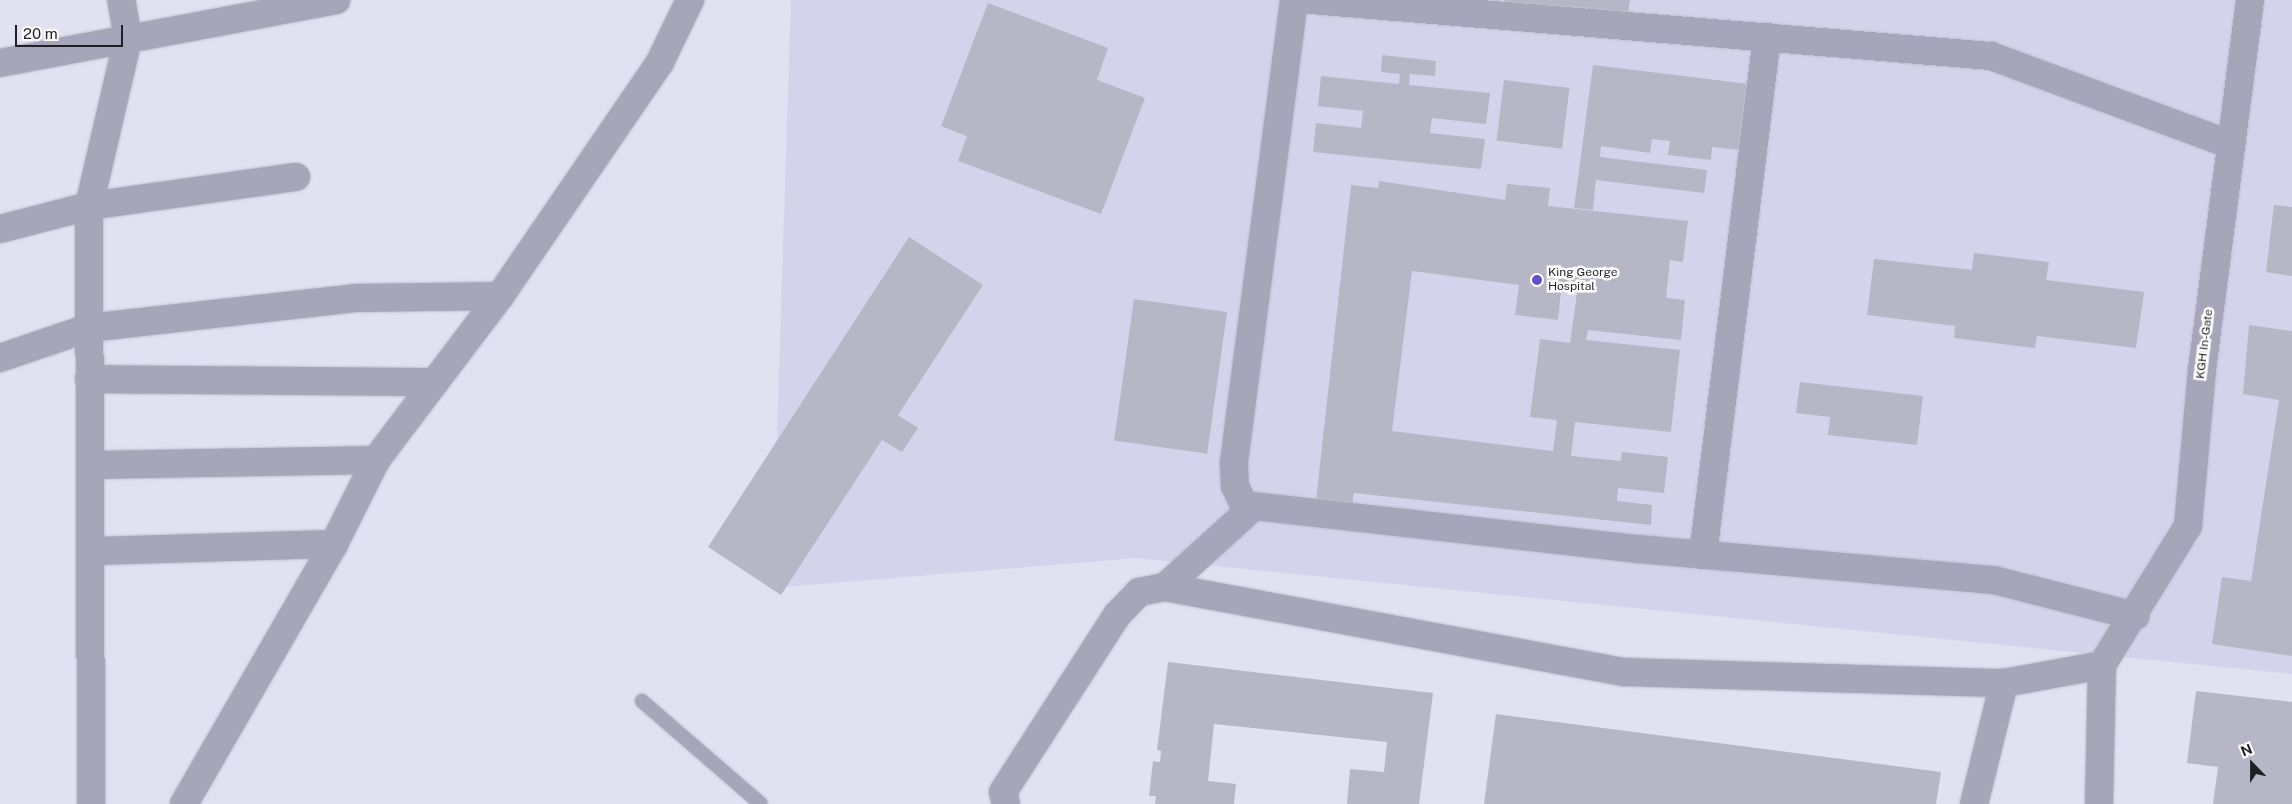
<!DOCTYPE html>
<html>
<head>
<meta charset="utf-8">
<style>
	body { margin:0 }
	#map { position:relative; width:2292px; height:804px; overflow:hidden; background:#e1e1f2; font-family:"Public Sans",sans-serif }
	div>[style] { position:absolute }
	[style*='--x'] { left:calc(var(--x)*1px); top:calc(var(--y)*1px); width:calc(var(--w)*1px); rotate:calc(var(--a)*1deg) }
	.built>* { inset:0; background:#d4d3eb }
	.building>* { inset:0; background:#b6b6c6; transform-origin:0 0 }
	.roads { filter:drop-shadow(0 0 1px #bebecd) drop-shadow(0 0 1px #bebecd) }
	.service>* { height:14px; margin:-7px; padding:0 7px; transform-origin:7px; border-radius:7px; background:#a6a5b9 }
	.minor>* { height:28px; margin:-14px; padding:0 14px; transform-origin:14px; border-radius:14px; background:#a6a5b9 }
	.dots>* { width:14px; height:14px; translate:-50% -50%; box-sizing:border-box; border:2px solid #fff; border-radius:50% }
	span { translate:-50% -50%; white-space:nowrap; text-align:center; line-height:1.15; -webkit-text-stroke:5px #fff; paint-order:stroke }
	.poi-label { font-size:12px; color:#201f25 }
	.left { translate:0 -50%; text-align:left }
	.street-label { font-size:12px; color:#201f25 }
	.north { position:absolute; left:2227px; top:739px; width:50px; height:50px; -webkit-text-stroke:4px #fff; paint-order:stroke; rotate:338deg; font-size:14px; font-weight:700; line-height:20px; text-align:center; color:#201f25 }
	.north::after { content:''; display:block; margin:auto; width:18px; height:22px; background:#201f25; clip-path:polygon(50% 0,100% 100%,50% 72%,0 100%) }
	.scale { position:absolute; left:15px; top:25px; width:108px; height:22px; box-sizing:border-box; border:2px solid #201f25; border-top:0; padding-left:6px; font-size:15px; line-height:18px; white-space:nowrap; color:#201f25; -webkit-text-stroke:4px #fff; paint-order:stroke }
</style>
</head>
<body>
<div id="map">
	<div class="built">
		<i style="clip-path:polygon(791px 0,2292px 0,2292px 674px,1136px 558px,772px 588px)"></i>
	</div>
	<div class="building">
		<i style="clip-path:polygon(1504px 0,1630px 0,1627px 20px,1503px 5px)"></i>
		<i style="clip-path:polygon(988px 3px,1108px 48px,1097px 80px,1145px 98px,1101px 214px,958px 161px,967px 136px,941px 126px)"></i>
		<i style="clip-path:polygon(1382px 55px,1436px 61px,1435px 76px,1410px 74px,1409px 85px,1490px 93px,1486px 124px,1432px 118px,1430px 133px,1485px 139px,1481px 169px,1313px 152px,1316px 123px,1361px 128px,1363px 111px,1318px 106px,1321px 76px,1399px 84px,1400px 74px,1381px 72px)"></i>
		<i style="clip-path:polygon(1593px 65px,1749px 84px,1740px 150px,1712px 147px,1711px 160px,1668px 155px,1670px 141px,1652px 139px,1650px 153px,1601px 146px,1600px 157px,1707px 170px,1704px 193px,1596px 180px,1593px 210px,1574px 208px)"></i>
		<i style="left:1504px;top:80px;width:66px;height:61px;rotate:7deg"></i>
		<i style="clip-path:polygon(evenodd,1379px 181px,1505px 200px,1507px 184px,1550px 188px,1548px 206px,1688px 221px,1683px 262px,1670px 260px,1666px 298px,1685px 300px,1681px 340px,1588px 330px,1586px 340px,1680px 350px,1671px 432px,1575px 422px,1571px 456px,1621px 461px,1622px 452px,1668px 457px,1664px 493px,1618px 488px,1617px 501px,1652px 505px,1651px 525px,1354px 493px,1352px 505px,1316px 501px,1351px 185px,1378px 188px,1379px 181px,1412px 271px,1519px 285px,1515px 315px,1558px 320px,1561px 291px,1577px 293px,1570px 343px,1540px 339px,1530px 417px,1557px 420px,1553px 451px,1392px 431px,1412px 271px)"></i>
		<i style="clip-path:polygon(2274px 205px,2292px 207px,2292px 276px,2266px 272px)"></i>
		<i style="clip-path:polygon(909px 237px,983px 285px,898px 415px,918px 428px,902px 452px,882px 440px,781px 595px,708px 547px)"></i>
		<i style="clip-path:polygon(1974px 253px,2049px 262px,2046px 280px,2144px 292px,2136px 348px,2037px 336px,2035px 348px,1954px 338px,1955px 326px,1867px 315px,1874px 259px,1972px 270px)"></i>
		<i style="left:1134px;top:299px;width:94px;height:143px;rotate:8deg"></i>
		<i style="clip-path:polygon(2249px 325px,2292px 331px,2292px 656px,2212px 644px,2222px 577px,2251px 581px,2279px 400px,2243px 394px)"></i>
		<i style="clip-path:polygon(1800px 382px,1923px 396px,1917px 445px,1828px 435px,1830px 417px,1796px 413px)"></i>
		<i style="clip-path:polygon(1168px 662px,1433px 693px,1419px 804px,1347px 804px,1350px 769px,1384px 772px,1387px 742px,1214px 724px,1208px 781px,1236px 784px,1234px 804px,1155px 804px,1156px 796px,1149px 796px,1153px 761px,1160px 762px,1161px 751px,1157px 750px)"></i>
		<i style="clip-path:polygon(2196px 691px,2292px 702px,2292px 804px,2213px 804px,2218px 767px,2187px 763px)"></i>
		<i style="clip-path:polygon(1496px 714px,1941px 772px,1936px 804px,1484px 804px)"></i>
	</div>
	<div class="roads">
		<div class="service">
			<i style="--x:642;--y:701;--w:157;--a:40.9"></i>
		</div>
		<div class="minor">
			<i style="--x:1294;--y:0;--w:467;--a:97.4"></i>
			<i style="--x:1234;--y:463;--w:23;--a:88"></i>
			<i style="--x:1235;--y:486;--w:21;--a:65"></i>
			<i style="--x:1244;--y:505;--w:396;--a:6.4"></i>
			<i style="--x:1638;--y:549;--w:357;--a:5"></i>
			<i style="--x:1994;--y:580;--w:146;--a:14.3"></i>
			<i style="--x:1311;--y:0;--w:682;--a:4.71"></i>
			<i style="--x:1991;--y:56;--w:256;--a:20.3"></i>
			<i style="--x:0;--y:63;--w:342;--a:-10.6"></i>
			<i style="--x:0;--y:229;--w:92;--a:-14.5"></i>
			<i style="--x:89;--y:206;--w:209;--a:-8"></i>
			<i style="--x:0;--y:358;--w:93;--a:-18.8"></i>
			<i style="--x:88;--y:328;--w:271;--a:-6.4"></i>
			<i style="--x:357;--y:298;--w:143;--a:-0.8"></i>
			<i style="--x:89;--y:379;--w:346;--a:0.5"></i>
			<i style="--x:92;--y:465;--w:284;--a:-1"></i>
			<i style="--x:92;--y:551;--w:242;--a:-1.7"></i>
			<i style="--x:1703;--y:555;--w:522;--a:-82.96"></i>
			<i style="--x:1165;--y:587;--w:116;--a:-42.2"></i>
			<i style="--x:2102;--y:665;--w:163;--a:-58.3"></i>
			<i style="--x:2188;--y:526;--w:157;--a:-84.9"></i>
			<i style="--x:2202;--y:370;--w:373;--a:-82.6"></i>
			<i style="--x:91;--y:804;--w:598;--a:-90.19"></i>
			<i style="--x:89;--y:206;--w:172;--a:-76.9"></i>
			<i style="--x:128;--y:38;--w:39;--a:-100"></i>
			<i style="--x:184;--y:804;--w:300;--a:-60"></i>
			<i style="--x:334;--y:544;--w:94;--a:-63.4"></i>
			<i style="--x:376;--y:460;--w:206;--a:-52.9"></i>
			<i style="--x:500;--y:296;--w:283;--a:-55.6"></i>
			<i style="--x:660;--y:62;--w:69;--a:-64.2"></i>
			<i style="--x:1006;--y:804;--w:12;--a:-104"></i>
			<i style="--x:1003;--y:792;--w:211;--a:-57.2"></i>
			<i style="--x:1117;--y:615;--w:32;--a:-46"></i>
			<i style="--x:1139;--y:592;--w:26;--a:-11"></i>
			<i style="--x:1165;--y:587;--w:467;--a:10.5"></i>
			<i style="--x:1624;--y:672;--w:380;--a:1.7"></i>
			<i style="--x:2004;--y:683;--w:100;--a:-10.4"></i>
			<i style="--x:1974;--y:804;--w:125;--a:-76.1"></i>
			<i style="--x:2099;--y:804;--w:139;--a:-88.8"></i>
		</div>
	</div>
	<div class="dots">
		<i style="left:1537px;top:280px;background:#674ec7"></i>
	</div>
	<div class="poi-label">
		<span class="left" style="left:1548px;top:280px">King George<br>Hospital</span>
	</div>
	<div class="street-label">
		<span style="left:2205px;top:344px;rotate:-83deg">KGH In-Gate</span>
	</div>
	<div class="north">N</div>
	<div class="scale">20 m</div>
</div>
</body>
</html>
